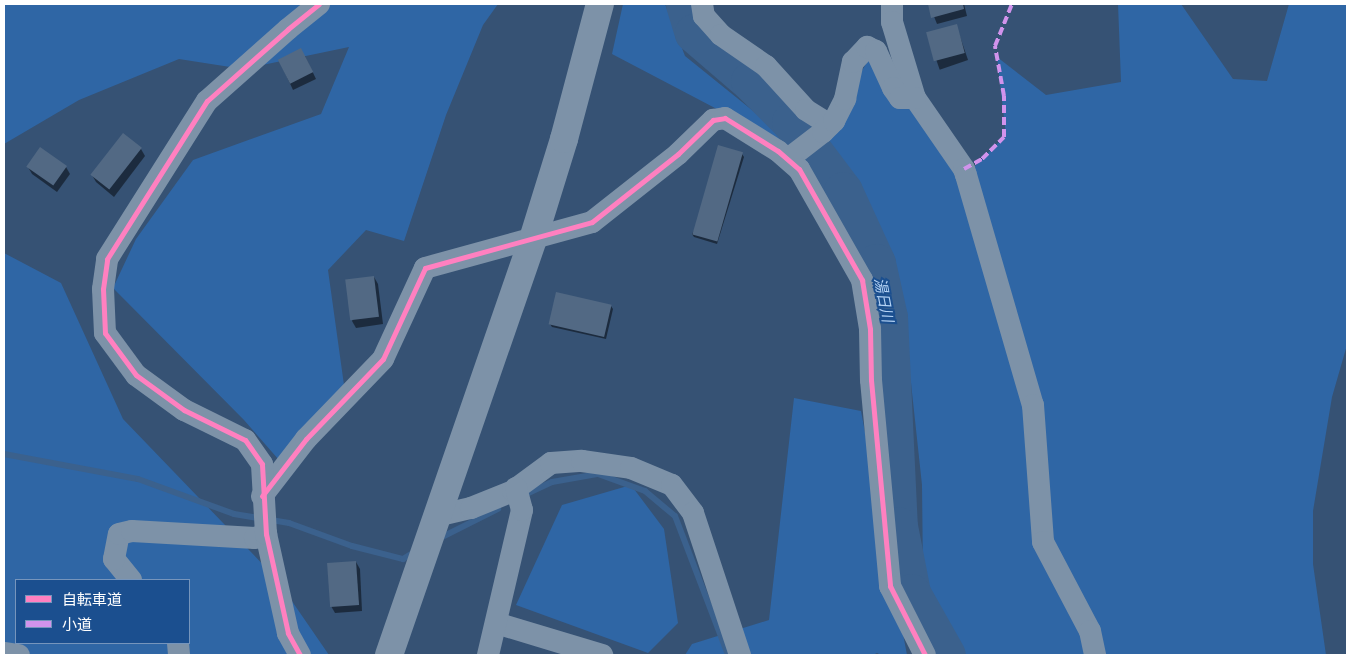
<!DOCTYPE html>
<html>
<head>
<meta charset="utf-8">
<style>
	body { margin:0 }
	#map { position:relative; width:1351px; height:659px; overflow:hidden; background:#365274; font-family:"Fira Sans Condensed","Noto Sans JP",sans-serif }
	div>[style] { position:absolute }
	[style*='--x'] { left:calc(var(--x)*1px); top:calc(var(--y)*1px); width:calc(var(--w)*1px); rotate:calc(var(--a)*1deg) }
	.green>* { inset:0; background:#2f66a5 }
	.shadow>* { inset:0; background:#0007; transform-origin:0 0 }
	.stream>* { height:6px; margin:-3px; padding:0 3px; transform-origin:3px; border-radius:3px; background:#3b618d }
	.river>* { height:39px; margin:-19.5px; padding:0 19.5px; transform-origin:19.5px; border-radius:19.5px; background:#3b618d }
	.building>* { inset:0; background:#526984; transform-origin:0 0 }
	.minor>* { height:22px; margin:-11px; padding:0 11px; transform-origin:11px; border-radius:11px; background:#7d92a8 }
	.tertiary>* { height:28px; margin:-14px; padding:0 14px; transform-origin:14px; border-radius:14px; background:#7d92a8 }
	.quiet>* { height:4px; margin-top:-2px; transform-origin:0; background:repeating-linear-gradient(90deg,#d193ec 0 8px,transparent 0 12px) }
	.cycleway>* { height:5px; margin:-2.5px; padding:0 2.5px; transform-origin:2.5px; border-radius:2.5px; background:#ff80c0 }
	span { translate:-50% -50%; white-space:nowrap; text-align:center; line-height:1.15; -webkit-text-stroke:4px #1b4f8f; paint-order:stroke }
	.water-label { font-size:15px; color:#b5d3f5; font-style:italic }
	.frame { position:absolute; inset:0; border:5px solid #fff; pointer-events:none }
	.legend { position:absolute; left:15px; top:579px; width:175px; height:65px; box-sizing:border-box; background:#1b4f8f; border:1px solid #7695bc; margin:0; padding:6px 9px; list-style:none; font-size:15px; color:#fff }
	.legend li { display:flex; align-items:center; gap:10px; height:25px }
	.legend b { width:25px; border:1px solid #7695bc }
</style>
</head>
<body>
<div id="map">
	<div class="green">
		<i style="clip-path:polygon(4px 4px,498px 4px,483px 25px,446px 115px,404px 241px,366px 230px,328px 270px,344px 385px,279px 460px,244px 420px,113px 288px,136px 239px,193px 160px,321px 114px,349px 47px,243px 69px,179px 59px,79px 100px,4px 144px)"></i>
		<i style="clip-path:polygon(623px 4px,665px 4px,685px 56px,789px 140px,778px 141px,612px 54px)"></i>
		<i style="clip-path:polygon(1118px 4px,1181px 4px,1233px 79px,1267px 81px,1289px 4px,1347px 4px,1347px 345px,1332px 397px,1313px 511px,1313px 564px,1326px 655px,958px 655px,923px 575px,922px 485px,911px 383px,817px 147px,870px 57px,966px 175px,1006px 135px,997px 57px,1046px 95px,1121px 82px)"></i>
		<i style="clip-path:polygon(evenodd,4px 253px,61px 283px,123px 419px,276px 578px,329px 655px,4px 655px,4px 253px,16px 580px,189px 580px,189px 643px,16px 643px,16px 580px)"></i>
		<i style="clip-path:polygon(794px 398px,861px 411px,907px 655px,881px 655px,877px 653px,873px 655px,685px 655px,692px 644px,769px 620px)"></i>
		<i style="clip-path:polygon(631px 485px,664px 529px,678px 623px,648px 653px,516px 605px,562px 505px)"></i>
	</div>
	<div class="shadow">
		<i style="clip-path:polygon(929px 4px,964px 4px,967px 16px,937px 24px)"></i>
		<i style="left:956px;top:25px;width:37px;height:30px;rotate:71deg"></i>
		<i style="clip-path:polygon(305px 56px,316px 79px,293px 90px,279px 60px)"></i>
		<i style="clip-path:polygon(124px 135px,141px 149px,145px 156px,114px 197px,96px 182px,92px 175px)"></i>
		<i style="clip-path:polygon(742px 154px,744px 157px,717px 244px,694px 237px,692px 234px)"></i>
		<i style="clip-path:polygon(28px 167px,66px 167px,70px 174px,57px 192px,32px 174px)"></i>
		<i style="clip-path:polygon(374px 277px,378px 284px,383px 324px,356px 328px,352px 321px)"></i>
		<i style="clip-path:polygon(611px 306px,613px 309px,606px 339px,552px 327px,550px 324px)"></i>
		<i style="clip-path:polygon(356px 562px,360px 569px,362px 611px,335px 613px,331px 606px,328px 564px)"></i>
	</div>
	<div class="stream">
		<i style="--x:4;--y:454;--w:136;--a:10.6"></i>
		<i style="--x:138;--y:479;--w:102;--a:20"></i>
		<i style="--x:234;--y:514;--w:56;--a:9.3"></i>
		<i style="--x:289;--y:523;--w:67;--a:20.1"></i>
		<i style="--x:352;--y:546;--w:53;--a:14.3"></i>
		<i style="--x:403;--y:559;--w:15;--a:-32"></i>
		<i style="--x:522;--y:496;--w:33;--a:-25"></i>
		<i style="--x:552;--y:482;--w:47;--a:-9.9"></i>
		<i style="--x:598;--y:474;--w:50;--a:19.9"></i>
		<i style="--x:645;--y:491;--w:39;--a:40"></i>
		<i style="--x:675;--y:516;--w:149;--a:69.1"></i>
		<i style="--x:440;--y:538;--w:65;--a:-26.6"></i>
	</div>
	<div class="river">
		<i style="--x:685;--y:4;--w:30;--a:73"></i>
		<i style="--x:694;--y:33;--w:74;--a:40.6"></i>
		<i style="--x:750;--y:81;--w:58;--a:45"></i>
		<i style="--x:791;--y:122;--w:86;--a:53"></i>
		<i style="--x:843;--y:191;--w:79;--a:65.4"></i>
		<i style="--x:876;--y:263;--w:55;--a:77.5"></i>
		<i style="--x:888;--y:317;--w:209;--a:87.3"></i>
		<i style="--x:898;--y:526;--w:68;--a:79"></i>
		<i style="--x:911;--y:593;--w:71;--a:60.6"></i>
	</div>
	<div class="building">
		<i style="clip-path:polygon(928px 4px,963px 4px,964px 9px,931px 18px)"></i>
		<i style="left:957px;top:24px;width:30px;height:32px;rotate:75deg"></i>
		<i style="left:301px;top:48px;width:27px;height:26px;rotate:63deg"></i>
		<i style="left:123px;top:133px;width:24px;height:53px;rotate:38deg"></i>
		<i style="left:718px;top:145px;width:26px;height:93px;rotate:16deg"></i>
		<i style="left:40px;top:147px;width:33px;height:24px;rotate:35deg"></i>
		<i style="left:374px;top:276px;width:41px;height:29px;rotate:83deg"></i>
		<i style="left:556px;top:292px;width:57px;height:33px;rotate:13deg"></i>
		<i style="left:356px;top:561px;width:44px;height:29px;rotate:86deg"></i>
	</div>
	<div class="minor">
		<i style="--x:702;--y:4;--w:12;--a:81"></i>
		<i style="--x:704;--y:16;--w:25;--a:48"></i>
		<i style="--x:721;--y:35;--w:55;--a:34.6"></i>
		<i style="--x:766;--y:66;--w:59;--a:47.7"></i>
		<i style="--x:806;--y:110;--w:28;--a:32"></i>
		<i style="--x:892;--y:4;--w:18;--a:90"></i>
		<i style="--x:892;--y:22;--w:79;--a:73.2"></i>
		<i style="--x:915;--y:98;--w:86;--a:55.4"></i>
		<i style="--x:964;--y:169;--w:6;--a:72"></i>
		<i style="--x:966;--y:175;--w:240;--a:73.8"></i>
		<i style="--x:1033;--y:405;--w:137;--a:85.8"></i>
		<i style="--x:1043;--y:542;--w:101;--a:62.2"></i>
		<i style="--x:1090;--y:631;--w:25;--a:78"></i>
		<i style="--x:788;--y:159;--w:44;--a:-37.6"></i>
		<i style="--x:823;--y:132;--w:16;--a:-45"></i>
		<i style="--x:834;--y:121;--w:25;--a:-63"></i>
		<i style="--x:845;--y:99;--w:38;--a:-78"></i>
		<i style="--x:853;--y:62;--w:21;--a:-47"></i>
		<i style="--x:867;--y:47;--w:10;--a:24"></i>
		<i style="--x:876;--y:51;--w:41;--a:65.3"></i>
		<i style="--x:893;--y:88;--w:12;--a:55"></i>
		<i style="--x:900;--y:98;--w:15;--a:0"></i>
		<i style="--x:262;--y:496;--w:72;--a:-52.3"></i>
		<i style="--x:306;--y:439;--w:111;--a:-46.1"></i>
		<i style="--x:383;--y:359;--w:100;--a:-65.2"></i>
		<i style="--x:425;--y:268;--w:173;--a:-15.4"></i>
		<i style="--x:592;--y:222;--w:110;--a:-38.3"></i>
		<i style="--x:678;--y:154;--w:49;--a:-44.2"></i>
		<i style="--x:713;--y:120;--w:12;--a:-9"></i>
		<i style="--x:725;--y:118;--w:62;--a:31.9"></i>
		<i style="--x:778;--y:151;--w:28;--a:41"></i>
		<i style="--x:799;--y:169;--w:128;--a:60.4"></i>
		<i style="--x:862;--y:280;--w:50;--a:80.7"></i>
		<i style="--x:870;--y:329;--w:51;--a:88.9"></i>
		<i style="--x:871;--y:380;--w:207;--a:84.7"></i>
		<i style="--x:890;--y:586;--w:77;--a:63.1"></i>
		<i style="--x:436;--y:516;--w:36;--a:-13"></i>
		<i style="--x:471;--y:508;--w:45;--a:-22"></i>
		<i style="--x:513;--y:491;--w:47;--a:-36.4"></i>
		<i style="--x:551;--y:463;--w:31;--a:-4"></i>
		<i style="--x:582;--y:461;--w:49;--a:8.1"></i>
		<i style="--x:631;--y:468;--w:44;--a:22.5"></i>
		<i style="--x:672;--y:485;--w:35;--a:53"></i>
		<i style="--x:693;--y:513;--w:150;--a:71.7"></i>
		<i style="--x:131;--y:580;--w:27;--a:-129"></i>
		<i style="--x:114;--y:559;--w:25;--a:-79"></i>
		<i style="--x:119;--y:534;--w:13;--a:-13"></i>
		<i style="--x:132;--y:531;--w:123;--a:3.3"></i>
		<i style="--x:255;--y:538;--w:12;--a:-20"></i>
		<i style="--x:496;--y:623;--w:111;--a:16.8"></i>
		<i style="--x:178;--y:643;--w:12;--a:85"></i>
		<i style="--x:4;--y:653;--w:15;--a:8"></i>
		<i style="--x:300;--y:655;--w:25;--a:-119"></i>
		<i style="--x:288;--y:633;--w:101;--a:-102.5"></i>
		<i style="--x:266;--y:534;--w:70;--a:-93.3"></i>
		<i style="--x:262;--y:464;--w:29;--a:-125"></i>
		<i style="--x:245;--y:440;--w:68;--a:-153.8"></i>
		<i style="--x:184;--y:410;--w:59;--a:-143.9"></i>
		<i style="--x:136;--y:375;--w:52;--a:-126.4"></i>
		<i style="--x:105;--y:333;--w:44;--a:-92.6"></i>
		<i style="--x:103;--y:289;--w:30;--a:-82"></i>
		<i style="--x:107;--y:259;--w:187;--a:-57.7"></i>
		<i style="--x:207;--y:101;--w:108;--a:-41.6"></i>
		<i style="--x:288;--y:29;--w:40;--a:-39"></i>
		<i style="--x:488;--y:655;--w:149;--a:-76.8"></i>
		<i style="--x:522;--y:510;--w:23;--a:-105"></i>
	</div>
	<div class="tertiary">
		<i style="--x:389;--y:655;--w:443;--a:-70.9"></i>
		<i style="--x:534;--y:236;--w:102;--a:-72.8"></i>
		<i style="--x:564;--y:139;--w:140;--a:-75.1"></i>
	</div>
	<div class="quiet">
		<i style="--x:964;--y:169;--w:21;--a:-29"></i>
		<i style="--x:982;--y:159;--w:31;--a:-45"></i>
		<i style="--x:1004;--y:137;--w:41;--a:-90"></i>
		<i style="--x:1004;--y:96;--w:51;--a:-100.2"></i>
		<i style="--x:995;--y:46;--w:45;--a:-68"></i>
	</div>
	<div class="cycleway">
		<i style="--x:262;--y:496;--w:72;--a:-52.3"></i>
		<i style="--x:306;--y:439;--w:111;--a:-46.1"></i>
		<i style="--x:383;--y:359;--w:100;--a:-65.2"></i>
		<i style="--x:425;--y:268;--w:173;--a:-15.4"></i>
		<i style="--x:592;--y:222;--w:110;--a:-38.3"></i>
		<i style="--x:678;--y:154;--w:49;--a:-44.2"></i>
		<i style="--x:713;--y:120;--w:12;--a:-9"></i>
		<i style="--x:725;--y:118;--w:62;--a:31.9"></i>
		<i style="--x:778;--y:151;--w:28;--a:41"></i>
		<i style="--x:799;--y:169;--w:128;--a:60.4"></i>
		<i style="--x:862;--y:280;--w:50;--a:80.7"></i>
		<i style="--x:870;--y:329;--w:51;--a:88.9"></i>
		<i style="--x:871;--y:380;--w:207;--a:84.7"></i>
		<i style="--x:890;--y:586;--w:77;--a:63.1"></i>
		<i style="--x:300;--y:655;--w:25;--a:-119"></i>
		<i style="--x:288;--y:633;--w:101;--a:-102.5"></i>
		<i style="--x:266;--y:534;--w:70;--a:-93.3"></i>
		<i style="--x:262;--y:464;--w:29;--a:-125"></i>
		<i style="--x:245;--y:440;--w:68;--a:-153.8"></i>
		<i style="--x:184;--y:410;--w:59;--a:-143.9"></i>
		<i style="--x:136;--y:375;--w:52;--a:-126.4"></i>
		<i style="--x:105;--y:333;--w:44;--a:-92.6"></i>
		<i style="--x:103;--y:289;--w:30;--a:-82"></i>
		<i style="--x:107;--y:259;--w:187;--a:-57.7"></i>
		<i style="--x:207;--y:101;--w:108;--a:-41.6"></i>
		<i style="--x:288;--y:29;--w:40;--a:-39"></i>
	</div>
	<div class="water-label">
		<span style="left:883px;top:300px;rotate:79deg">湯日川</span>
	</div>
	<div class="frame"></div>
	<ul class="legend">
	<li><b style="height:6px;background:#ff80c0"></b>自転車道</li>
	<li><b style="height:6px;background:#d193ec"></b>小道</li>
	</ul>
</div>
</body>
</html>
